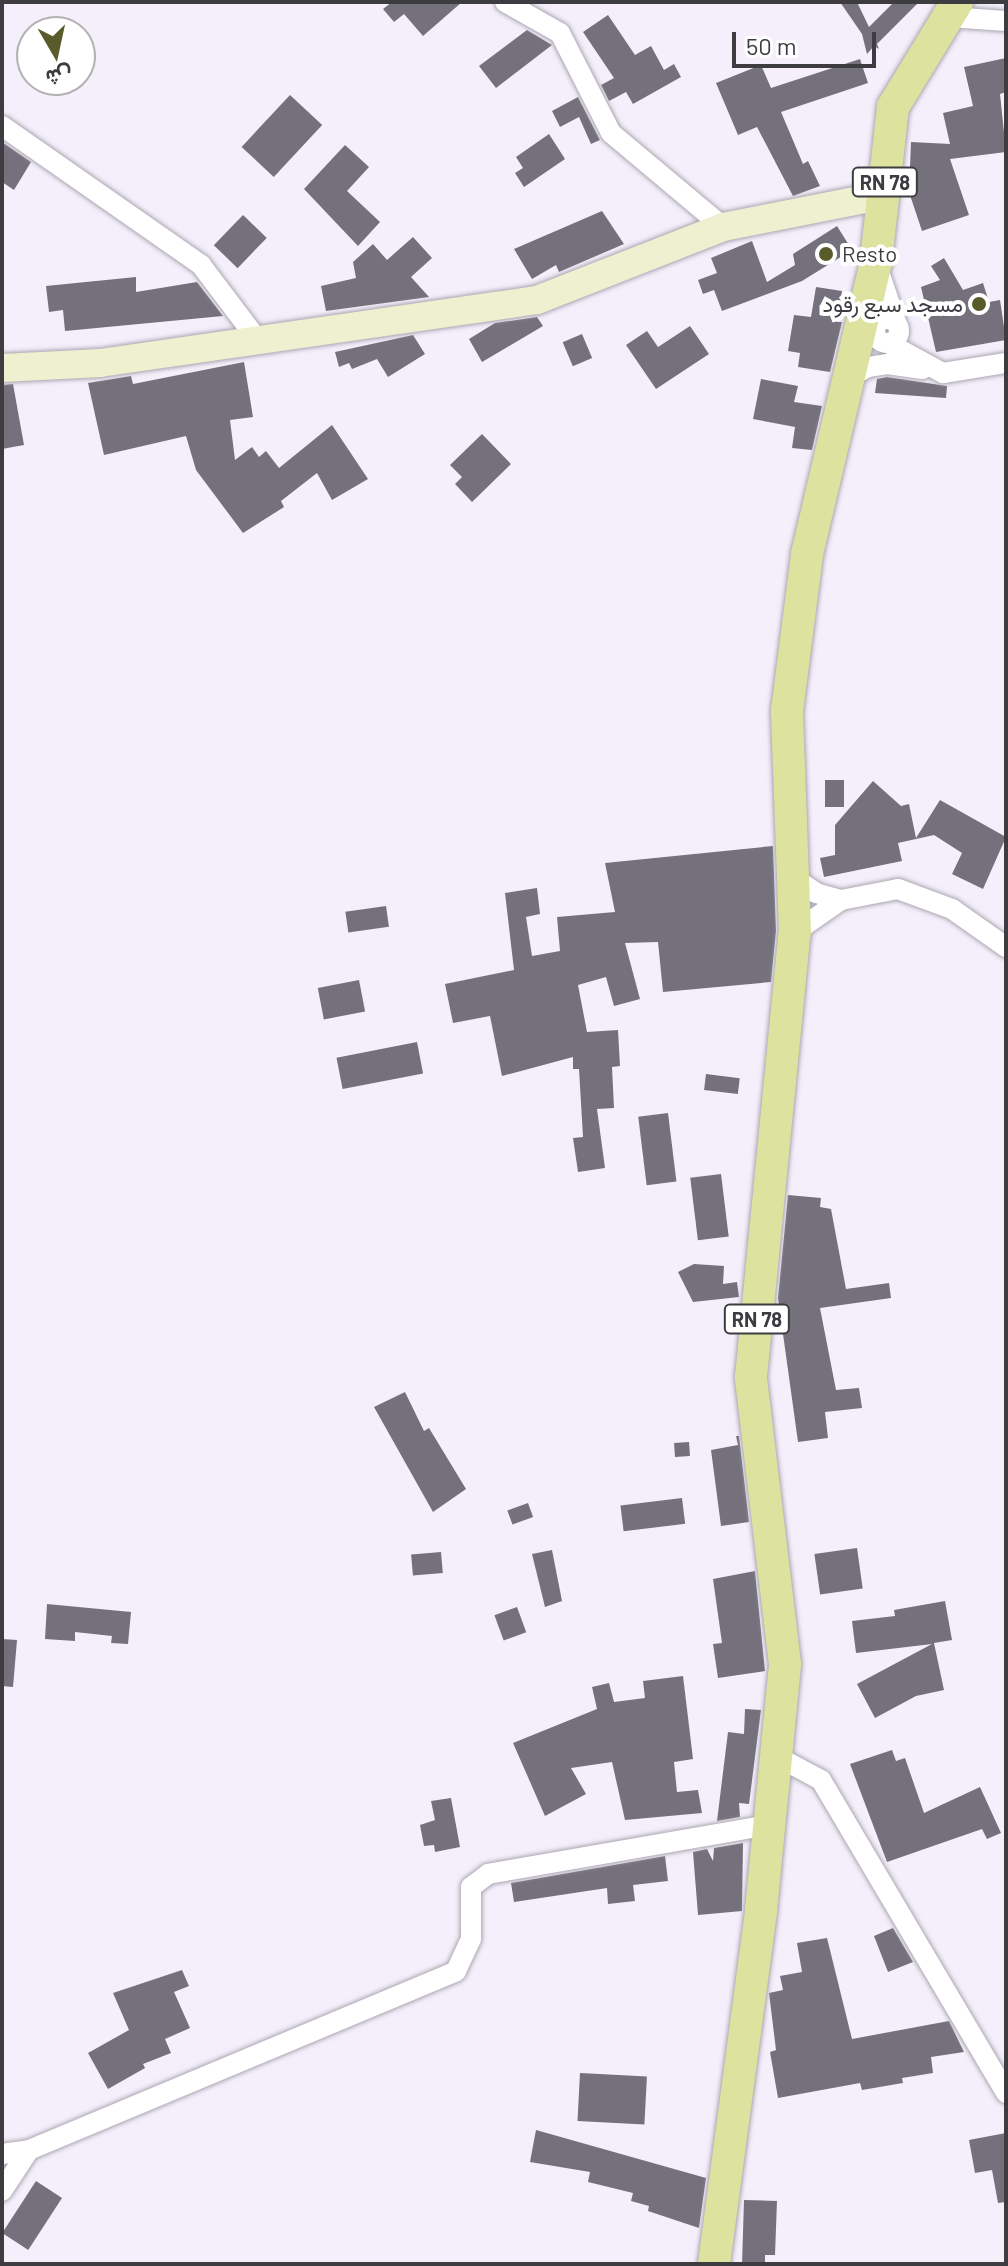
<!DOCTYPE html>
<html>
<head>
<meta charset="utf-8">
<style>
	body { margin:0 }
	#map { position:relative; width:1008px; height:2266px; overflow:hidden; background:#f4effb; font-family:Barlow,Vazirmatn,sans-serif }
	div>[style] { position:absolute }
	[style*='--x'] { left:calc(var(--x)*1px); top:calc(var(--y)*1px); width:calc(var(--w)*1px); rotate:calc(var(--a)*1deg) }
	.building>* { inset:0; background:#75717c; transform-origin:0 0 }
	.roads { filter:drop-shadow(0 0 2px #aba7b2) drop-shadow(0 0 2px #aba7b2) }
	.street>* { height:20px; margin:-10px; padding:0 10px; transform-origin:10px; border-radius:10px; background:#fff }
	.street>.ring { margin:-10px; padding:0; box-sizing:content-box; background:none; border:20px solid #fff; border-radius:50% }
	.secondary>* { height:28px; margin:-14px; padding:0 14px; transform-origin:14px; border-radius:14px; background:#eef1cf }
	.primary>* { height:32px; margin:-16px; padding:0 16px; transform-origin:16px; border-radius:16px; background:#dde29e }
	.dots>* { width:22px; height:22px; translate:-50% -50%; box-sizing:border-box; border:4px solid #fff; border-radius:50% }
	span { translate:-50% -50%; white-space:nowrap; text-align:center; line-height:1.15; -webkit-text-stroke:8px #fff; paint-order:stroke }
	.shield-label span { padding:2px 6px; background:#fff; border:2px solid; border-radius:6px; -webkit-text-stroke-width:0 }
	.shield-label { font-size:20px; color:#3d3c40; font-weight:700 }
	.poi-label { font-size:22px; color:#3d3c40 }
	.left { translate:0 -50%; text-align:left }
	.right { translate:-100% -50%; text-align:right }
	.frame { position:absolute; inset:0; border:4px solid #3d3c40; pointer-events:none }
	.north { position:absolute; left:16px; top:16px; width:80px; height:80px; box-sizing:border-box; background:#fff; border:2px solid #b1b1b3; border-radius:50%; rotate:171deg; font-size:22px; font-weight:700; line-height:32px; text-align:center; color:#3d3c40 }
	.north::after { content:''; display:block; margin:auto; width:28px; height:36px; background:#595c2a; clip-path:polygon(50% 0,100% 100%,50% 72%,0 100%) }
	.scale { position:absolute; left:732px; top:32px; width:144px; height:36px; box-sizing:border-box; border:4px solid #3d3c40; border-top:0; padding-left:10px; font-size:24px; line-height:28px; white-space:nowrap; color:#3d3c40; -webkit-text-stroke:6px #fff; paint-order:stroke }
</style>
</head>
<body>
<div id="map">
	<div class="building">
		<i style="clip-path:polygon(392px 2px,462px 2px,423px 36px,404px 14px,394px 22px,383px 9px)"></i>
		<i style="clip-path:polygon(840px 2px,857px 2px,869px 27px,894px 2px,919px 2px,877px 44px,879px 49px,874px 46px,867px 54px,862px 34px)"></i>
		<i style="clip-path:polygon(608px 15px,635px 55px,651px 46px,664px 70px,674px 64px,681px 77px,633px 104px,626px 92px,609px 101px,601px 85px,614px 78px,583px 32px)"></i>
		<i style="clip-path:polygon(527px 30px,552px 45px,496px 88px,479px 66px)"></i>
		<i style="clip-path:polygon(1006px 58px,1006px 92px,1000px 94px,1006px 152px,950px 159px,969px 215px,922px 231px,909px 192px,911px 142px,950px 144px,943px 113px,973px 106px,964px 67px)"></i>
		<i style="clip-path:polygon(860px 59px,868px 83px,781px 112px,803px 164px,808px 161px,820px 186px,793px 196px,757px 127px,738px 135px,716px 83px,761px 65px,771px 88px)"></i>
		<i style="left:290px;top:95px;width:44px;height:71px;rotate:43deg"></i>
		<i style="clip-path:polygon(578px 97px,600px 140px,591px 144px,579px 117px,560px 127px,552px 111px)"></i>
		<i style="clip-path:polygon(549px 134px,565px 159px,524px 187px,515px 173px,523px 168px,516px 157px)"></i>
		<i style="clip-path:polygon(2px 142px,31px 162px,14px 190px,2px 182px)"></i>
		<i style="clip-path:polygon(345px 145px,369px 167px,347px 191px,380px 222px,358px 246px,304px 189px)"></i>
		<i style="clip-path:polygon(602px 211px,624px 244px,559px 272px,556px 265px,532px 279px,514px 249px)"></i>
		<i style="left:243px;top:215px;width:33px;height:42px;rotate:44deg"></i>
		<i style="clip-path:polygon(837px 226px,852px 250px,802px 281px,722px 311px,714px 290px,703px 294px,698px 280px,717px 273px,711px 258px,752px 241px,767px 282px,795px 265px,793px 254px)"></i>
		<i style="clip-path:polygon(413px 237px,432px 258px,411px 277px,429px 297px,326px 311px,321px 286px,356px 278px,353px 262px,373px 244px,387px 260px)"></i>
		<i style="clip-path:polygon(944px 258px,963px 290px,983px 283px,989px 302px,1000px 300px,1006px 340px,936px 352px,921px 287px,940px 280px,931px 266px)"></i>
		<i style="clip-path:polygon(136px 277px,136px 292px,197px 282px,223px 316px,65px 331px,63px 310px,49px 312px,46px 286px)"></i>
		<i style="clip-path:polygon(816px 287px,842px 291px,837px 322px,842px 322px,830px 372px,798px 367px,800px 353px,788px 351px,794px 315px,811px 317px)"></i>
		<i style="clip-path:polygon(537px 317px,543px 326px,482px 362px,469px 339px,495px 323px)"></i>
		<i style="clip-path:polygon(690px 326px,709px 354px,656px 389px,626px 345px,647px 331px,658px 347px)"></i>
		<i style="left:582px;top:334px;width:26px;height:21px;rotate:67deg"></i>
		<i style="clip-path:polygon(413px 335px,425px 354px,388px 377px,377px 359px,352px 369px,349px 363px,339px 367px,335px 352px)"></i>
		<i style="clip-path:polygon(244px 362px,253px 417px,230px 420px,235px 460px,252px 447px,259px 457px,266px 451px,279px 468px,332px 425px,368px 479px,332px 500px,317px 473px,281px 501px,284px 507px,243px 533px,196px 470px,186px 436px,104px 455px,88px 383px,131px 376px,133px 384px)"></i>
		<i style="clip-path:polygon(887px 377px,947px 386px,946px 398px,875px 393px,877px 379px)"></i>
		<i style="clip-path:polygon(761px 379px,798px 386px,794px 402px,822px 406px,812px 450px,792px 448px,795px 427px,753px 419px)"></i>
		<i style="clip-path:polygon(13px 384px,24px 445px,2px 449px,2px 385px)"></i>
		<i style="clip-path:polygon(482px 434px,511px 464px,472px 502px,455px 484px,462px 477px,450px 465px)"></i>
		<i style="left:825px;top:780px;width:19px;height:27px"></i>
		<i style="clip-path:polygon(873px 781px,901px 806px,909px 804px,916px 838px,940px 800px,1006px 837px,983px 889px,952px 874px,962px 853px,934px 835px,898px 843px,902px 861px,824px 877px,820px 858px,835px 855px,835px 825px)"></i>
		<i style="clip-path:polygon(773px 846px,776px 931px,771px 982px,663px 992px,658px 942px,625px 943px,640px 999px,614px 1006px,606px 977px,578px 985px,587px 1032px,618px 1030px,620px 1066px,612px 1067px,614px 1108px,597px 1109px,605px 1168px,578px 1172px,573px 1138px,583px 1137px,579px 1069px,573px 1069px,573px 1057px,502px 1076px,490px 1016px,453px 1023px,445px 984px,514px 970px,505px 893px,537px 888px,540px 914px,526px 917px,532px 956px,560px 951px,557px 917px,615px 912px,605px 863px)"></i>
		<i style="left:386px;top:906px;width:21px;height:41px;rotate:82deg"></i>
		<i style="left:359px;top:980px;width:32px;height:42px;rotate:79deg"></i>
		<i style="left:417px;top:1042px;width:32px;height:82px;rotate:79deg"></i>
		<i style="left:706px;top:1074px;width:34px;height:16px;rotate:7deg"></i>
		<i style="left:668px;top:1113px;width:69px;height:30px;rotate:83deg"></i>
		<i style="left:721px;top:1174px;width:63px;height:31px;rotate:83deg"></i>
		<i style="clip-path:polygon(788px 1195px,821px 1198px,820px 1207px,831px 1209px,846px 1289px,889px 1283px,891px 1298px,820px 1308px,836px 1390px,859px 1388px,862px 1408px,825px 1412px,828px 1438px,798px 1442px,778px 1298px)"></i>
		<i style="clip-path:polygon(694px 1264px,724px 1266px,723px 1284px,737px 1282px,739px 1297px,693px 1302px,678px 1272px)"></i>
		<i style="clip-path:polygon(405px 1392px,424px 1431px,429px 1428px,466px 1489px,433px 1512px,374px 1407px)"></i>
		<i style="clip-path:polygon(736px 1436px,739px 1436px,749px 1522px,721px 1526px,711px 1450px,738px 1445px)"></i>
		<i style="left:689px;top:1442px;width:14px;height:15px;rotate:86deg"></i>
		<i style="left:682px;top:1498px;width:26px;height:62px;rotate:83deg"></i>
		<i style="left:528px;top:1503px;width:15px;height:22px;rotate:70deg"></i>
		<i style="left:857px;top:1548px;width:41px;height:43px;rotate:82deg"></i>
		<i style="clip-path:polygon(552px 1550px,562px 1601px,545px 1607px,532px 1554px)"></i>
		<i style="left:441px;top:1552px;width:21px;height:30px;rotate:85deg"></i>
		<i style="clip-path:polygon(755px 1571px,765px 1671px,718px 1678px,713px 1644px,722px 1643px,713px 1579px)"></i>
		<i style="clip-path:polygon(945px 1601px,952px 1640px,934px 1643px,944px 1690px,916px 1696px,875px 1718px,857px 1684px,932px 1644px,856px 1653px,852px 1621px,895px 1616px,894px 1610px)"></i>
		<i style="clip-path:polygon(47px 1604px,131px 1612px,128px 1644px,111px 1643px,112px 1636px,75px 1632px,75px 1641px,45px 1639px)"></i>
		<i style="left:517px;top:1607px;width:27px;height:24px;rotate:70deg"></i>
		<i style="clip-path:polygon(2px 1639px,17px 1640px,13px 1687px,2px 1686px)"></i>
		<i style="clip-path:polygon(683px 1676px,693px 1759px,674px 1762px,677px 1792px,698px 1790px,702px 1813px,625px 1820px,612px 1762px,571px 1768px,586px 1794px,545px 1816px,513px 1743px,597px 1709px,592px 1687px,609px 1683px,614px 1702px,645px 1698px,643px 1681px)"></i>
		<i style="clip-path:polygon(745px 1709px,761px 1710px,749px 1804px,739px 1803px,740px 1817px,717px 1821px,728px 1732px,744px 1734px)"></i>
		<i style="clip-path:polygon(892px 1750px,896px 1761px,905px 1758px,924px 1813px,980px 1787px,1001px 1833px,987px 1839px,982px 1829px,887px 1862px,850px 1764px)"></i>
		<i style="clip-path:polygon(451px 1798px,460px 1847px,435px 1852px,434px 1845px,424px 1846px,420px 1825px,435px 1820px,431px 1801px)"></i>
		<i style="clip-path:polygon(743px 1843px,742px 1911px,698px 1915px,693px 1852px,707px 1849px,713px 1861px,714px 1848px)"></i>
		<i style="clip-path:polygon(665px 1856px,668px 1881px,633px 1885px,635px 1901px,608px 1904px,607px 1888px,514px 1902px,511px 1883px)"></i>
		<i style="clip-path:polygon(893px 1928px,913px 1962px,888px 1972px,874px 1936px)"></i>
		<i style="clip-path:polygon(827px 1938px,852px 2039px,949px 2021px,964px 2052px,931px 2057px,933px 2073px,902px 2078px,903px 2083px,862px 2090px,860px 2083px,778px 2098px,770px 2052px,776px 2050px,769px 1993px,783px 1990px,780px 1976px,802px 1972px,797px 1943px)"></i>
		<i style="clip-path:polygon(182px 1970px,189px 1986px,174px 1992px,190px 2028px,165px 2039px,171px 2053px,143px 2064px,145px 2068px,108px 2089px,88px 2053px,129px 2030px,113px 1993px)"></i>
		<i style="left:580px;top:2073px;width:67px;height:48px;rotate:3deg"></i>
		<i style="clip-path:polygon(536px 2130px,706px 2178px,699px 2228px,648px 2211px,649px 2206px,631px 2201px,633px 2193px,588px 2182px,590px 2172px,530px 2162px)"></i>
		<i style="clip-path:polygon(1006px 2133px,1006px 2202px,998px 2203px,992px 2170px,975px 2173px,969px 2140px)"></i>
		<i style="left:36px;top:2181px;width:31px;height:62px;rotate:33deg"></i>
		<i style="clip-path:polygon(744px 2200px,777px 2201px,775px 2255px,765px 2255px,765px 2264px,742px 2264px)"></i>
	</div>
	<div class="roads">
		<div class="street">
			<i style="--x:505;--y:2;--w:63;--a:29.4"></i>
			<i style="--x:560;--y:33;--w:112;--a:63"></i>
			<i style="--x:611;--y:133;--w:146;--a:40"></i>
			<i style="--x:949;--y:17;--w:57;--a:4"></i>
			<i style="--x:2;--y:126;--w:243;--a:34.9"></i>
			<i style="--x:201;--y:265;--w:98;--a:52.9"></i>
			<i style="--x:878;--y:269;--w:56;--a:71.2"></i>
			<i class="ring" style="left:875px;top:319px;width:4px;height:4px"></i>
			<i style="--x:888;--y:343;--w:63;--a:28.6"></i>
			<i style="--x:943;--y:373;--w:64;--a:-9"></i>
			<i style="--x:850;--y:377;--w:21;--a:-29"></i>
			<i style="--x:868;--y:367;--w:19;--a:-9"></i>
			<i style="--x:887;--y:364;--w:36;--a:8"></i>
			<i style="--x:797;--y:880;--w:23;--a:34"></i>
			<i style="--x:816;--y:893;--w:26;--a:16"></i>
			<i style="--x:795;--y:932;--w:56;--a:-34.8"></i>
			<i style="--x:841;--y:900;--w:58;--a:-10.9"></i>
			<i style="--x:898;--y:889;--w:58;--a:20.3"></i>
			<i style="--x:952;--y:909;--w:66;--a:35.1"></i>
			<i style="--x:776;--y:1756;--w:51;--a:28.1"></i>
			<i style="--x:821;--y:1780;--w:364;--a:59.4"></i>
			<i style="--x:2;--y:2154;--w:27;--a:-8"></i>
			<i style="--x:2;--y:2191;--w:49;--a:-56.6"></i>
			<i style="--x:29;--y:2150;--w:463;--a:-22.7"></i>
			<i style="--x:456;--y:1971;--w:35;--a:-65"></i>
			<i style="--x:471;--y:1939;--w:52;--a:-90"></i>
			<i style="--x:471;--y:1887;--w:21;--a:-37"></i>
			<i style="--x:488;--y:1874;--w:286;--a:-9.9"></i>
		</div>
		<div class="secondary">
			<i style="--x:2;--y:368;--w:98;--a:-2.9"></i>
			<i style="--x:100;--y:363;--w:442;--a:-8.2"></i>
			<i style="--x:537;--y:300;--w:200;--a:-21.4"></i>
			<i style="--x:723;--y:227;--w:164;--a:-11.2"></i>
		</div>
		<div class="primary">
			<i style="--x:714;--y:2264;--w:357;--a:-82.4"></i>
			<i style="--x:761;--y:1910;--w:247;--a:-84.4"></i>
			<i style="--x:785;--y:1664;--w:289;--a:-96.8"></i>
			<i style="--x:751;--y:1377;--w:447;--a:-84.4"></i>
			<i style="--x:795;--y:932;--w:221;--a:-92.1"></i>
			<i style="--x:787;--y:711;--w:158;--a:-82.7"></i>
			<i style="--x:807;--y:554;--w:301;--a:-76.7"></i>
			<i style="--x:876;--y:261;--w:155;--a:-83.7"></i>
			<i style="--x:893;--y:107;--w:123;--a:-58.6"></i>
		</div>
	</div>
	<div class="dots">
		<i style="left:826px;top:254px;background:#595c2a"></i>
		<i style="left:979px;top:304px;background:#595c2a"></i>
	</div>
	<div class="shield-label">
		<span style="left:885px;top:182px">RN 78</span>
		<span style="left:757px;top:1319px">RN 78</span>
	</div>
	<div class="poi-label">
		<span class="left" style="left:842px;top:254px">Resto</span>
		<span class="right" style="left:963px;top:304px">مسجد سبع رقود</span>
	</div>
	<div class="frame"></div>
	<div class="north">ش</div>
	<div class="scale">50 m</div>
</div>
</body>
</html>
